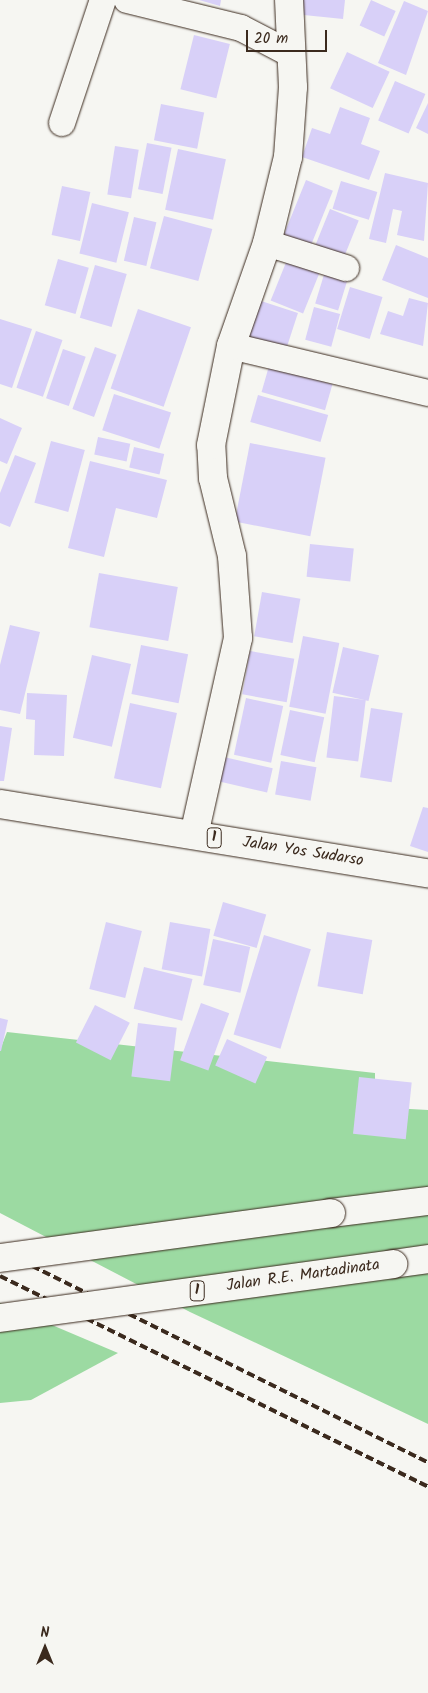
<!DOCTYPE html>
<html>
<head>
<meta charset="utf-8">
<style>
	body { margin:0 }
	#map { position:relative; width:428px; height:1693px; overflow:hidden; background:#f6f6f2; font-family:Kalam,sans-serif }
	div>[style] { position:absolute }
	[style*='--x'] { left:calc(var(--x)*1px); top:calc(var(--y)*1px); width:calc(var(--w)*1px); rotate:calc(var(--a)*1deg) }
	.green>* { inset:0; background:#9cdaa2 }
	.building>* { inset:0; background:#d8d0f8; transform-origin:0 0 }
	.roads { filter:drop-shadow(0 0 1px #3b2a1e) drop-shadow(0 0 1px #3b2a1e) }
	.street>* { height:26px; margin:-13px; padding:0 13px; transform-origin:13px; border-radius:13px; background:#f6f6f2 }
	.secondary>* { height:28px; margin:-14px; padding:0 14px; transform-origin:14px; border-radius:14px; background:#f6f6f2 }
	.highway>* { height:28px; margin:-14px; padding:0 14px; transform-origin:14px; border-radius:14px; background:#f6f6f2 }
	.rail>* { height:4px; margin-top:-2px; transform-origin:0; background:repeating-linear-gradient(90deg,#3b2a1e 0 8px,transparent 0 12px) }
	.bridges { filter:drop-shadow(0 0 1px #3b2a1e) drop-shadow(0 0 1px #3b2a1e) }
	.highway-bridge>* { height:28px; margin:-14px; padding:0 14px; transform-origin:14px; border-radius:14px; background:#f6f6f2 }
	span { translate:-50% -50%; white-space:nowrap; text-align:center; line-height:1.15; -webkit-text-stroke:4.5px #f6f6f2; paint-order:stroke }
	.shield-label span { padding:1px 4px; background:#f6f6f2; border:1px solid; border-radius:4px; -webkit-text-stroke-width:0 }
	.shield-label { font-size:15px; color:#3b2a1e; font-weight:700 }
	.street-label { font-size:16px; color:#3b2a1e }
	.north { position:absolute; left:20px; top:1623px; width:50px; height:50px; -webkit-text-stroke:4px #f6f6f2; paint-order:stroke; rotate:0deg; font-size:14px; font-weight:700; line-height:20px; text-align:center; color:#3b2a1e }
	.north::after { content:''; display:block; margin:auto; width:18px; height:22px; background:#3b2a1e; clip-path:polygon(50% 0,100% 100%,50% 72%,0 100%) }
	.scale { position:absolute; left:246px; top:30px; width:81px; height:22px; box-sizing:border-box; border:2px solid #3b2a1e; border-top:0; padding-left:6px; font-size:15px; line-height:18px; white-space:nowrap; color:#3b2a1e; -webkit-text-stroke:4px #f6f6f2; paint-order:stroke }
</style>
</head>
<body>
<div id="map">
	<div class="green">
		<i style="clip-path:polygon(7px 1032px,375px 1073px,375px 1107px,428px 1110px,428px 1424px,190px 1312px,0 1213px,0 1050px)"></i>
		<i style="clip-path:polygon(0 1303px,118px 1353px,31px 1400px,0 1403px)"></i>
	</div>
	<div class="building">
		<i style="clip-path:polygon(199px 0,221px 0,220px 6px)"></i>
		<i style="clip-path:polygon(296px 0,345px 0,343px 19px,294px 14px)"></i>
		<i style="left:371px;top:0;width:27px;height:28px;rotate:24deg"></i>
		<i style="clip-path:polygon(404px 1px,428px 11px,406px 75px,378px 63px)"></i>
		<i style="left:194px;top:35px;width:37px;height:56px;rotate:14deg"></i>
		<i style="left:347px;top:52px;width:47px;height:40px;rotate:25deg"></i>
		<i style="left:395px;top:81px;width:33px;height:43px;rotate:23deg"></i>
		<i style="clip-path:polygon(428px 103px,428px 134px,416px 128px)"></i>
		<i style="left:161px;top:104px;width:44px;height:37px;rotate:11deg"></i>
		<i style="clip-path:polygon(340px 107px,370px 118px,361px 144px,380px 151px,369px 180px,302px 157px,312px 128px,330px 134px)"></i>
		<i style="left:147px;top:143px;width:25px;height:47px;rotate:11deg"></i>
		<i style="left:115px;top:146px;width:24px;height:49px;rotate:9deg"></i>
		<i style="left:178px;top:149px;width:49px;height:62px;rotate:12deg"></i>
		<i style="clip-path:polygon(385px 173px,428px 183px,424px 241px,397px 235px,402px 211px,393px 209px,386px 243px,369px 239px)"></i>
		<i style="left:306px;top:180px;width:29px;height:65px;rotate:22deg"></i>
		<i style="left:341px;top:181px;width:38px;height:29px;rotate:17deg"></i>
		<i style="left:62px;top:186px;width:29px;height:50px;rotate:12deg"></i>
		<i style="left:92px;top:203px;width:38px;height:52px;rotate:14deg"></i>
		<i style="left:330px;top:209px;width:31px;height:41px;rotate:22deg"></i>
		<i style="left:164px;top:216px;width:50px;height:54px;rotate:15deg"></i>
		<i style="left:134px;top:217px;width:23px;height:45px;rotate:13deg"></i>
		<i style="clip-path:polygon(396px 245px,428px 258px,428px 298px,382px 280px)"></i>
		<i style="left:289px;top:255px;width:35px;height:49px;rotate:22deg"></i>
		<i style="left:58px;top:259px;width:32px;height:48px;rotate:16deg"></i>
		<i style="left:95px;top:265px;width:33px;height:55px;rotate:16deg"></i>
		<i style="left:326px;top:268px;width:24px;height:37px;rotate:17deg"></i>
		<i style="left:350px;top:287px;width:34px;height:44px;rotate:17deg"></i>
		<i style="clip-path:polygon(409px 298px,428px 303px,423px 346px,380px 334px,388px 311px,403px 316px)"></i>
		<i style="left:258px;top:300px;width:42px;height:43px;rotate:18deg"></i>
		<i style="left:314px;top:307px;width:27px;height:34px;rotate:15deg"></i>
		<i style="left:138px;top:309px;width:56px;height:84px;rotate:19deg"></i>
		<i style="clip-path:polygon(0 319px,32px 329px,12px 388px,0 384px)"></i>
		<i style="left:36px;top:331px;width:28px;height:60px;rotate:19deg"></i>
		<i style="left:95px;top:347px;width:23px;height:66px;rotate:20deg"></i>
		<i style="left:63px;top:349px;width:24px;height:52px;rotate:19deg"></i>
		<i style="left:269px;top:366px;width:66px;height:27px;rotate:16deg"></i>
		<i style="left:114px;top:394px;width:60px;height:38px;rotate:18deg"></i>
		<i style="left:258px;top:395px;width:73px;height:28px;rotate:16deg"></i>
		<i style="clip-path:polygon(0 418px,22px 428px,7px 464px,0 461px)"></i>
		<i style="left:98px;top:437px;width:33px;height:18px;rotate:12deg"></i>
		<i style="left:51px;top:441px;width:35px;height:64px;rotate:15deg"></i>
		<i style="left:250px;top:443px;width:77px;height:80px;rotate:11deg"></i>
		<i style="left:134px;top:447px;width:31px;height:21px;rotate:13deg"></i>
		<i style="clip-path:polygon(15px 455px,36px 463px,10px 527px,0 523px,0 493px)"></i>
		<i style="clip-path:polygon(90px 461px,167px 480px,157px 518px,116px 508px,104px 557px,68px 548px)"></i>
		<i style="left:310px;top:544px;width:44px;height:33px;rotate:6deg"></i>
		<i style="left:99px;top:573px;width:80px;height:55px;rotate:10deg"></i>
		<i style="left:262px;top:592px;width:39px;height:45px;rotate:10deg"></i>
		<i style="clip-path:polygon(10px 625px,40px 632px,20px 714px,0 710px,0 665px)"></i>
		<i style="left:303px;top:636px;width:37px;height:72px;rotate:11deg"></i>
		<i style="left:141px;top:645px;width:48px;height:50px;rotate:11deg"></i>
		<i style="left:343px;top:647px;width:37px;height:47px;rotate:13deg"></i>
		<i style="left:250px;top:651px;width:45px;height:44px;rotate:10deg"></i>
		<i style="left:92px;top:655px;width:40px;height:85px;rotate:13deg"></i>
		<i style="clip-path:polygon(27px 693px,67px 695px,64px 756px,34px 755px,35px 720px,26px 719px)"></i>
		<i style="left:334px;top:696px;width:32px;height:62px;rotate:7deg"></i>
		<i style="left:246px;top:698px;width:38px;height:58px;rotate:12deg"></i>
		<i style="left:130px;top:703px;width:48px;height:77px;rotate:12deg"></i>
		<i style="left:371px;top:708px;width:32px;height:70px;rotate:9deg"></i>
		<i style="left:290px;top:710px;width:35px;height:46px;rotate:12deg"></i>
		<i style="clip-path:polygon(0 726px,12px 728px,4px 781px,0 781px)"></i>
		<i style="left:224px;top:757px;width:50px;height:25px;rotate:13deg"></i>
		<i style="left:281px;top:761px;width:36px;height:34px;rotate:10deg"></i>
		<i style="clip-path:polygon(423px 807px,428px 808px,428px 852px,410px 846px)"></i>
		<i style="left:223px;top:902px;width:45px;height:35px;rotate:16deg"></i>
		<i style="left:106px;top:922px;width:37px;height:69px;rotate:14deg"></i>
		<i style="left:170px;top:922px;width:41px;height:48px;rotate:10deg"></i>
		<i style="left:327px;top:932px;width:46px;height:55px;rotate:10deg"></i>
		<i style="left:264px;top:935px;width:49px;height:104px;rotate:17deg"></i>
		<i style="left:213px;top:939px;width:38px;height:47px;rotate:12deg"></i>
		<i style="left:144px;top:967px;width:50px;height:43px;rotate:14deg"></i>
		<i style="left:201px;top:1003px;width:30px;height:61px;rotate:20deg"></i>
		<i style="left:95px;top:1005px;width:39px;height:42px;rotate:27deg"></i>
		<i style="clip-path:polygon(0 1018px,8px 1020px,1px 1051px,0 1051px)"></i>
		<i style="left:138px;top:1023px;width:39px;height:54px;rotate:7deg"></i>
		<i style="left:227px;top:1039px;width:44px;height:29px;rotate:24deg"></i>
		<i style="left:359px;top:1077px;width:53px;height:57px;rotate:6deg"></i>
	</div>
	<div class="roads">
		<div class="street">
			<i style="--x:127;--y:0;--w:117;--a:13.8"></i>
			<i style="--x:241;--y:28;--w:56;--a:27.5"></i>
			<i style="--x:62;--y:123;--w:130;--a:-71.6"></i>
			<i style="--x:267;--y:243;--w:83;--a:17.6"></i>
			<i style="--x:231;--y:346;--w:203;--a:13.4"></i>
		</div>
		<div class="secondary">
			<i style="--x:194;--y:835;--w:202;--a:-77.4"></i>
			<i style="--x:238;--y:638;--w:82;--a:-94.2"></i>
			<i style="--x:232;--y:556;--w:80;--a:-103.7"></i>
			<i style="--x:213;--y:478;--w:33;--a:-93"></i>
			<i style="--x:211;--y:445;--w:101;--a:-78.6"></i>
			<i style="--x:231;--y:346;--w:109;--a:-70.7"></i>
			<i style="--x:267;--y:243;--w:89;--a:-76.3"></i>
			<i style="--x:288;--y:157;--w:70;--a:-85.9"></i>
			<i style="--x:293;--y:87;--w:87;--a:-92.6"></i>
		</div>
		<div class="highway">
			<i style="--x:0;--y:804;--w:434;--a:9.2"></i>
			<i style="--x:331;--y:1213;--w:98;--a:-7.1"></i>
			<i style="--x:393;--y:1264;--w:35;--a:-8"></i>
		</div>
	</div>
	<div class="rail">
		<i style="--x:0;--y:1250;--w:478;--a:26.4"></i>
		<i style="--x:0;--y:1276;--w:477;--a:26.2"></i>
	</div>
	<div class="bridges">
		<div class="highway-bridge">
			<i style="--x:0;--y:1258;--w:334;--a:-7.7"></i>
			<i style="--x:0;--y:1318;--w:397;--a:-7.8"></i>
		</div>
	</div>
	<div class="shield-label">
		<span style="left:214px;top:838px">1</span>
		<span style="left:197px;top:1291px">1</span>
	</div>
	<div class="street-label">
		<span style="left:303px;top:852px;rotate:9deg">Jalan Yos Sudarso</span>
		<span style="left:303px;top:1276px;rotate:-8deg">Jalan R.E. Martadinata</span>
	</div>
	<div class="north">N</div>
	<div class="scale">20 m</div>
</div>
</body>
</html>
